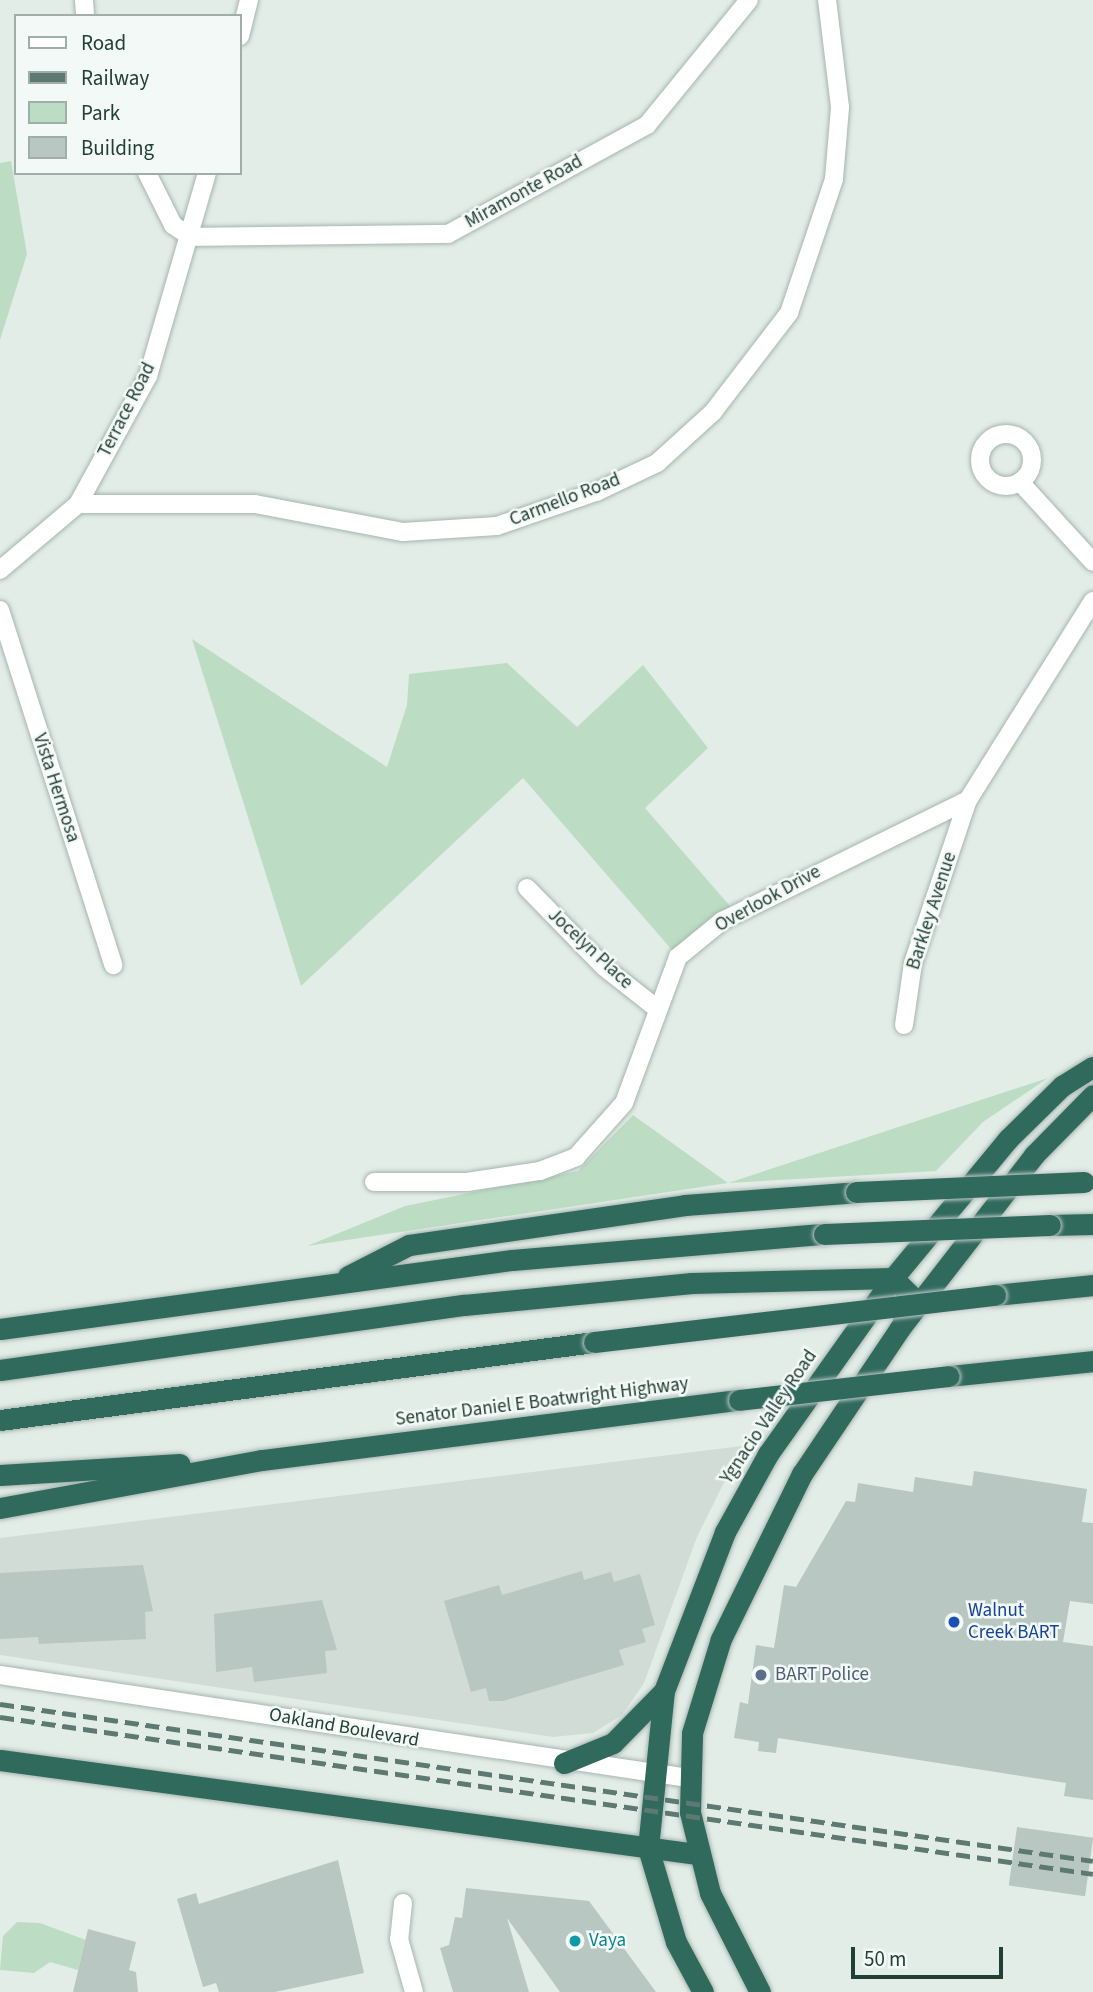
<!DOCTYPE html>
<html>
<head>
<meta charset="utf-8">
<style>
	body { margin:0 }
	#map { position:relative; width:1093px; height:1992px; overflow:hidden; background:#e3ede8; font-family:"Source Sans 3",sans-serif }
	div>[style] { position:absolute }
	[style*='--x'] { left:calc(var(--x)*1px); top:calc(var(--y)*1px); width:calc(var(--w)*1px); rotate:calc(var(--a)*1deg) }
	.built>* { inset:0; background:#d1dcd7 }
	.green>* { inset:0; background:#bcddc4 }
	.building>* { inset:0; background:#b8c7c1; transform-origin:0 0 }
	.roads { filter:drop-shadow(0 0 2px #a6b5af) drop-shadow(0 0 2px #a6b5af) }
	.street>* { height:18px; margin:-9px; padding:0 9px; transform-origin:9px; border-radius:9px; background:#fff }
	.street>.ring { margin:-9px; padding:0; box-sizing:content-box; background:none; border:18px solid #fff; border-radius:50% }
	.highway>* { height:21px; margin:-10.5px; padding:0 10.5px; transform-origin:10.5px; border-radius:10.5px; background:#2f6a5c }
	.rail>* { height:5px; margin-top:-2.5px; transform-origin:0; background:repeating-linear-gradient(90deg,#5d7971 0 14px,transparent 0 21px) }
	.bridges { filter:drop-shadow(0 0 2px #c1c9c7) drop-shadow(0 0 2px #c1c9c7) }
	.highway-bridge>* { height:21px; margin:-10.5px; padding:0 10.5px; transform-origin:10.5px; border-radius:10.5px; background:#2f6a5c }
	.dots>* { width:19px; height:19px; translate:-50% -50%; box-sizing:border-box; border:4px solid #f3f9f6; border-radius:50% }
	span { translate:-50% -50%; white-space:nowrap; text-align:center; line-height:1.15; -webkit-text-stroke:5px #f3f9f6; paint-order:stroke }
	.street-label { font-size:19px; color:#233e36 }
	.transit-label { font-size:19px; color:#164399 }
	.left { translate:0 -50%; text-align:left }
	.service-label { font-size:19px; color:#4e5e75 }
	.culture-label { font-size:19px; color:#0d838f }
	.legend { position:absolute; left:14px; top:14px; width:228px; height:161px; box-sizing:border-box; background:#f3f9f6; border:2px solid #a0aea9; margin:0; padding:9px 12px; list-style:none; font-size:21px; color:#233e36 }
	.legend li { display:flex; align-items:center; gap:14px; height:35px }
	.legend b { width:35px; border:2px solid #a0aea9 }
	.scale { position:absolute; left:851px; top:1947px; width:152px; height:32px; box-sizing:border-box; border:4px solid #233e36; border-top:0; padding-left:9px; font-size:21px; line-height:24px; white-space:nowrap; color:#233e36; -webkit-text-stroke:5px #f3f9f6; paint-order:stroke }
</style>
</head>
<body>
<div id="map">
	<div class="built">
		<i style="clip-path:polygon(742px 1446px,697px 1537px,644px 1683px,622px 1715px,593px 1733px,553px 1737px,0 1655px,0 1538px)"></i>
	</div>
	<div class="green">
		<i style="clip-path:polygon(11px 161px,27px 254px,0 340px,0 163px)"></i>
		<i style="clip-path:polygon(192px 639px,387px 767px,407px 705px,409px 674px,507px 663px,577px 727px,643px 665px,708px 748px,645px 808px,736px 913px,678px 957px,523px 778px,301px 986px)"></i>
		<i style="clip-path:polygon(1048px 1078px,983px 1122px,936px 1171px,728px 1183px,307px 1246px,405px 1206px,578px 1171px,633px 1115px,728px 1183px)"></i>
		<i style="clip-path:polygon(17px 1922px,40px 1923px,86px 1940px,78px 1970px,50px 1962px,34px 1973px,0 1970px,3px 1936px)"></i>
	</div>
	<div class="building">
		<i style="clip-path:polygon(974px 1471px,1087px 1489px,1082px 1522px,1093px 1523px,1093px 1604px,1070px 1601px,1063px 1642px,1093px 1646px,1093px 1800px,1064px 1796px,1066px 1783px,778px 1738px,776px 1753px,758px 1751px,759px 1742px,734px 1738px,740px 1702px,748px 1704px,756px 1645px,774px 1648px,784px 1585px,796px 1587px,846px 1501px,855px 1502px,858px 1483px,913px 1492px,915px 1477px,972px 1486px)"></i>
		<i style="clip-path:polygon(143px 1565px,153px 1611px,145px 1612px,146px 1639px,39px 1644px,38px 1637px,0 1639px,0 1573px)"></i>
		<i style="clip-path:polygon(582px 1571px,584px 1580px,611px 1572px,614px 1582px,640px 1574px,655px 1625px,642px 1629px,646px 1642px,619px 1650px,624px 1665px,503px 1701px,489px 1701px,486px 1688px,471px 1692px,444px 1601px,499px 1585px,502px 1595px)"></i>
		<i style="clip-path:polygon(322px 1600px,337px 1650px,325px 1651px,327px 1673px,254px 1682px,252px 1667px,216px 1672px,214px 1614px)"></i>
		<i style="left:1017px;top:1827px;width:77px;height:59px;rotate:8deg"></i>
		<i style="clip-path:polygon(338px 1860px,364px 1973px,275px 1992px,219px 1992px,216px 1983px,203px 1987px,177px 1899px,196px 1893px,199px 1904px)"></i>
		<i style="clip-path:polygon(466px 1888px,589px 1901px,656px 1992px,560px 1992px,507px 1918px,529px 1992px,453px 1992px,440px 1948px,449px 1945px,455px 1917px,462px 1918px)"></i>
		<i style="clip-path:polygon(88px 1929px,136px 1942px,129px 1970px,136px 1972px,138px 1992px,73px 1992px)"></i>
	</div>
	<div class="roads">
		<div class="street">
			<i style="--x:84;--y:0;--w:16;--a:86"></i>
			<i style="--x:240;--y:36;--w:37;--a:-76"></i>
			<i style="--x:147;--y:173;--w:58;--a:63.4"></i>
			<i style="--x:173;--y:225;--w:22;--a:34"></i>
			<i style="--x:191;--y:237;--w:257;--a:-0.7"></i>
			<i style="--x:448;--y:234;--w:227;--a:-28.7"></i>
			<i style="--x:647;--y:125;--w:161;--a:-50.8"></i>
			<i class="ring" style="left:980px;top:434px;width:34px;height:34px"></i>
			<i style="--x:1020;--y:482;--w:108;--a:47.6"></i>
			<i style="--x:78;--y:504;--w:177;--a:0"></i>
			<i style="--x:255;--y:504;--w:151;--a:10.7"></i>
			<i style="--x:403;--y:532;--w:94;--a:-3.7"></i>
			<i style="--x:497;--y:526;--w:105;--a:-19"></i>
			<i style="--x:596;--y:492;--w:68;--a:-25.4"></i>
			<i style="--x:657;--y:463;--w:76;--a:-42.3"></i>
			<i style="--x:713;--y:412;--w:125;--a:-52.5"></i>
			<i style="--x:789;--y:313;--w:141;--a:-71.4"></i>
			<i style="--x:834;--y:179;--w:72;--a:-85.2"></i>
			<i style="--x:840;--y:107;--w:108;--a:-96.9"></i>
			<i style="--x:0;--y:570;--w:102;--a:-40.2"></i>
			<i style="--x:78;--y:504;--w:146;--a:-61.3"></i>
			<i style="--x:148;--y:376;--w:211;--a:-73.8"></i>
			<i style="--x:0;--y:610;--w:373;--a:72.3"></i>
			<i style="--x:527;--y:888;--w:110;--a:45.7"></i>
			<i style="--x:604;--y:967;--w:65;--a:38.1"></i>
			<i style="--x:904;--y:1025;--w:63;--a:-81.7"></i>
			<i style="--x:913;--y:963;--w:172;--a:-71.4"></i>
			<i style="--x:374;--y:1182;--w:93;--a:0"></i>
			<i style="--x:467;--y:1182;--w:74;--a:-8.6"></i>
			<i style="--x:540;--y:1171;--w:39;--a:-21"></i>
			<i style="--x:576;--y:1157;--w:72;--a:-48.4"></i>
			<i style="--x:624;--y:1103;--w:156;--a:-69.7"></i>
			<i style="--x:678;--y:957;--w:57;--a:-39.3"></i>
			<i style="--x:722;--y:921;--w:274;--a:-26.2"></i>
			<i style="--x:968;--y:800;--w:235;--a:-57.9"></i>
			<i style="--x:0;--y:1675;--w:696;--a:8.51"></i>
			<i style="--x:403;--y:1903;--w:36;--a:96"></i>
			<i style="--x:399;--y:1939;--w:55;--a:74.2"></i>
		</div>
		<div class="highway">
			<i style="--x:1050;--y:1225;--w:43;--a:-1.3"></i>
			<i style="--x:348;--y:1276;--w:68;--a:-26.9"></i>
			<i style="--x:409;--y:1245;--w:279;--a:-8.2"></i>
			<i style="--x:685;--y:1205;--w:171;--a:-4.3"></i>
			<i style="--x:995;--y:1295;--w:99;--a:-5.8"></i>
			<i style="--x:0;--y:1329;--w:517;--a:-7.68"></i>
			<i style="--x:512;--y:1260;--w:313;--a:-4.8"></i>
			<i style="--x:0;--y:1370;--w:469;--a:-8"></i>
			<i style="--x:464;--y:1305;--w:229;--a:-5.5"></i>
			<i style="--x:692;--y:1283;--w:201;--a:-1.4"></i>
			<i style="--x:893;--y:1278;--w:23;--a:45"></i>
			<i style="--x:909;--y:1294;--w:27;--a:103"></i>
			<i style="--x:949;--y:1376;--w:145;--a:-5.9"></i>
			<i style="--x:0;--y:1420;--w:599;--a:-7.48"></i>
			<i style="--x:0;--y:1475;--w:180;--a:-3.5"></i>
			<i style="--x:0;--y:1508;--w:266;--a:-10.4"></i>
			<i style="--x:262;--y:1460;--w:481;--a:-7.2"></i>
			<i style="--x:0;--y:1760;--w:702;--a:7.69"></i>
			<i style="--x:564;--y:1763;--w:53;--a:-22.2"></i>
			<i style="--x:613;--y:1743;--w:70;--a:-45.6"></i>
			<i style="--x:703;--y:1992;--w:57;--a:-118.4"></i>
			<i style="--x:676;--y:1942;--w:98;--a:-106.6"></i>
			<i style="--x:648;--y:1848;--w:158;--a:-84.2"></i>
			<i style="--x:664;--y:1691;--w:170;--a:-69"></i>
			<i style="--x:725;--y:1532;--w:89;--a:-61.1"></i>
			<i style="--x:768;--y:1454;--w:216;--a:-54.6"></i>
			<i style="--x:893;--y:1278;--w:180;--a:-50.4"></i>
			<i style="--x:1008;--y:1139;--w:76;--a:-44.5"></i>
			<i style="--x:1062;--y:1086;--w:36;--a:-32"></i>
			<i style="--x:760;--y:1992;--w:111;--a:-116.8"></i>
			<i style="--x:710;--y:1893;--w:83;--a:-103.9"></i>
			<i style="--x:690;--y:1812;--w:79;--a:-88.5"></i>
			<i style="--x:692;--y:1733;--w:98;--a:-72.9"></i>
			<i style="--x:721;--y:1639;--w:184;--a:-63.9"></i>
			<i style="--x:802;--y:1474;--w:176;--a:-56.1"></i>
			<i style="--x:900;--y:1328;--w:219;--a:-52.2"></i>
			<i style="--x:1034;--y:1155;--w:84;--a:-45.5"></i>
		</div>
	</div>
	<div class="rail">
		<i style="--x:0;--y:1704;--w:1104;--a:8.17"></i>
		<i style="--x:0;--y:1717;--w:1104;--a:8.17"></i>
	</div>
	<div class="bridges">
		<div class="highway-bridge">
			<i style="--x:856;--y:1192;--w:228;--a:-2.5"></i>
			<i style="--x:824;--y:1234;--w:226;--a:-2.3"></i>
			<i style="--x:594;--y:1342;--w:404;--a:-6.7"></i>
			<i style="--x:739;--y:1400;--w:211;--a:-6.5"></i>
		</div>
	</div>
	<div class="dots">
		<i style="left:954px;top:1622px;background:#1a4fb4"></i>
		<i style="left:761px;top:1675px;background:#5c6f8a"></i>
		<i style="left:575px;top:1941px;background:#0f9aa8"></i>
	</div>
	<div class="street-label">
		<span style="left:524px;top:192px;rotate:-29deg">Miramonte Road</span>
		<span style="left:127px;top:410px;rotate:-63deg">Terrace Road</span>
		<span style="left:565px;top:500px;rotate:-21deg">Carmello Road</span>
		<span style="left:56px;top:788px;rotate:72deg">Vista Hermosa</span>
		<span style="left:768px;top:899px;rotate:-29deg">Overlook Drive</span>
		<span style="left:932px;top:911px;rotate:-72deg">Barkley Avenue</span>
		<span style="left:590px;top:949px;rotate:43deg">Jocelyn Place</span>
		<span style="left:542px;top:1402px;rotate:-7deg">Senator Daniel E Boatwright Highway</span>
		<span style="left:769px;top:1417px;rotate:-56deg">Ygnacio Valley Road</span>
		<span style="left:344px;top:1728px;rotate:10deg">Oakland Boulevard</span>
	</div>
	<div class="transit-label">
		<span class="left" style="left:968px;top:1622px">Walnut<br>Creek BART</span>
	</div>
	<div class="service-label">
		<span class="left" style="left:775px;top:1675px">BART Police</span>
	</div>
	<div class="culture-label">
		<span class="left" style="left:589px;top:1941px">Vaya</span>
	</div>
	<ul class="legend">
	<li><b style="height:9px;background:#fff"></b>Road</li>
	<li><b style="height:9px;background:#5d7971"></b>Railway</li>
	<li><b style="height:19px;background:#bcddc4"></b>Park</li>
	<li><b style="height:19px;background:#b8c7c1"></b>Building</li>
	</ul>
	<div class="scale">50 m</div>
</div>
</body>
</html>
